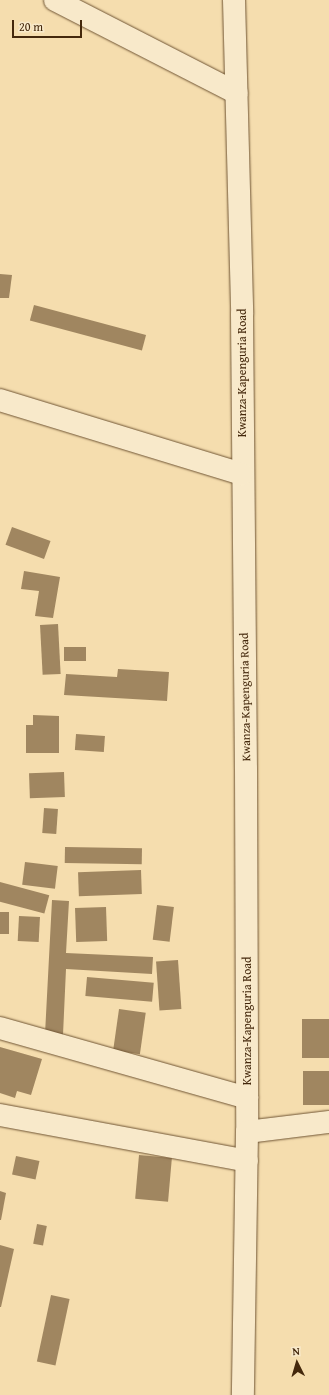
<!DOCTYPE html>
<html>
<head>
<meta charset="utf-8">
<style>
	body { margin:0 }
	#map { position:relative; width:329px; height:1395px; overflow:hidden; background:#f5ddae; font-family:"Gentium Book Plus",serif }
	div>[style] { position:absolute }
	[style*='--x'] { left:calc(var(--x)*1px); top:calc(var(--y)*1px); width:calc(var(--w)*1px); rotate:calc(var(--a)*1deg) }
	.building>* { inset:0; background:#a08660; transform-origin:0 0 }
	.roads { filter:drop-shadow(0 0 1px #705534) drop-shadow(0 0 1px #705534) }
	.minor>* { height:22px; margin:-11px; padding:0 11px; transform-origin:11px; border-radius:11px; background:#f8e9ca }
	span { translate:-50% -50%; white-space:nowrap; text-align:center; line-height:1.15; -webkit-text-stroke:3px #f8e9ca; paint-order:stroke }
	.street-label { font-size:12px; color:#44280c }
	.north { position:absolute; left:277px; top:1343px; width:40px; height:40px; -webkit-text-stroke:3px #f8e9ca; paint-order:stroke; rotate:355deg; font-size:11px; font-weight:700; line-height:16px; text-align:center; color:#44280c }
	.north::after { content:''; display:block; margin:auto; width:14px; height:18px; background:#44280c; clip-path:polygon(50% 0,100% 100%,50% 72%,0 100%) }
	.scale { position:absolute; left:12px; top:20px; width:70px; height:18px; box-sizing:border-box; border:2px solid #44280c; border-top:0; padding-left:5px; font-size:12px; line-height:14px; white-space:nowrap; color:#44280c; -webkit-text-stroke:3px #f8e9ca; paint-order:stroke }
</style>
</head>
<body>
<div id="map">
	<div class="building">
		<i style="clip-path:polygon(0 274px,12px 275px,9px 298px,0 298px)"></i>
		<i style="left:34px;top:305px;width:116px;height:16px;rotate:15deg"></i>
		<i style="left:12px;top:527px;width:41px;height:19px;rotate:20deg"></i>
		<i style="clip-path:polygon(24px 571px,60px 577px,53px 618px,35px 616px,39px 591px,21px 589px)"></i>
		<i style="left:58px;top:624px;width:50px;height:18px;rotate:87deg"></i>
		<i style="left:64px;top:647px;width:22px;height:14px"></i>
		<i style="clip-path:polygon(118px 669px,169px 672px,167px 701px,64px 695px,66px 674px,117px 677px)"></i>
		<i style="clip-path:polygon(33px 715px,59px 716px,59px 753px,26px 753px,26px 725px,33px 725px)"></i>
		<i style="left:76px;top:734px;width:29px;height:16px;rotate:4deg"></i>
		<i style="left:64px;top:772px;width:25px;height:35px;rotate:88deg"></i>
		<i style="left:44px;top:808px;width:14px;height:25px;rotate:4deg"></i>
		<i style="left:65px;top:847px;width:77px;height:16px;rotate:1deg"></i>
		<i style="left:25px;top:862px;width:33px;height:23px;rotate:7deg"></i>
		<i style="left:141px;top:870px;width:24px;height:63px;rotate:88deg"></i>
		<i style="left:0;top:882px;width:51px;height:19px;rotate:15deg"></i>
		<i style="clip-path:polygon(52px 900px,69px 901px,66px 953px,153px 957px,152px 974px,66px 969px,63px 1035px,45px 1034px)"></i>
		<i style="left:157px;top:905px;width:17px;height:35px;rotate:7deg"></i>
		<i style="left:106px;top:907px;width:34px;height:31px;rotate:88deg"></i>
		<i style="left:0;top:912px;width:9px;height:22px"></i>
		<i style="left:19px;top:916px;width:21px;height:25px;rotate:3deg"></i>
		<i style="left:178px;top:960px;width:49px;height:22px;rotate:86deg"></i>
		<i style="left:87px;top:977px;width:67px;height:19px;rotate:5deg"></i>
		<i style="left:119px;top:1009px;width:27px;height:42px;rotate:8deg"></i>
		<i style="left:329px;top:1019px;width:39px;height:27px;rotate:90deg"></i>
		<i style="clip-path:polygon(0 1047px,42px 1059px,31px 1095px,17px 1091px,15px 1098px,0 1093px)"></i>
		<i style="left:329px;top:1071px;width:34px;height:26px;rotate:90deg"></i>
		<i style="left:139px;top:1155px;width:33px;height:44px;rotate:5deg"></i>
		<i style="left:16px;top:1156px;width:24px;height:19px;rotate:12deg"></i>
		<i style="clip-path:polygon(0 1191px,6px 1193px,1px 1220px,0 1220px)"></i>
		<i style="left:37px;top:1224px;width:10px;height:20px;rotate:11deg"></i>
		<i style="clip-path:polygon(0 1245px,14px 1249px,1px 1307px,0 1307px)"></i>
		<i style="left:51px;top:1295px;width:19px;height:68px;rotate:12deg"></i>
	</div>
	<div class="roads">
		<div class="minor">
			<i style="--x:55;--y:0;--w:204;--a:27.1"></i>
			<i style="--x:234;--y:0;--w:314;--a:88.5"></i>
			<i style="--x:242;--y:314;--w:455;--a:89.5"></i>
			<i style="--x:246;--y:769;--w:363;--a:89.8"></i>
			<i style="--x:247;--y:1132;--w:263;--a:90.9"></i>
			<i style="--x:0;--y:400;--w:253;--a:17"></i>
			<i style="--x:0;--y:1028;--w:257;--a:15.8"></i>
			<i style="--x:0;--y:1115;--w:251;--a:10.5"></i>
			<i style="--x:247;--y:1132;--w:83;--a:-7"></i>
		</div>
	</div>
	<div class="street-label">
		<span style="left:242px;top:373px;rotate:-90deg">Kwanza-Kapenguria Road</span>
		<span style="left:245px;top:697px;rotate:-91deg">Kwanza-Kapenguria Road</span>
		<span style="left:247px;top:1021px;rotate:-90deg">Kwanza-Kapenguria Road</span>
	</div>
	<div class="north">N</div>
	<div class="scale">20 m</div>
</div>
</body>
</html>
